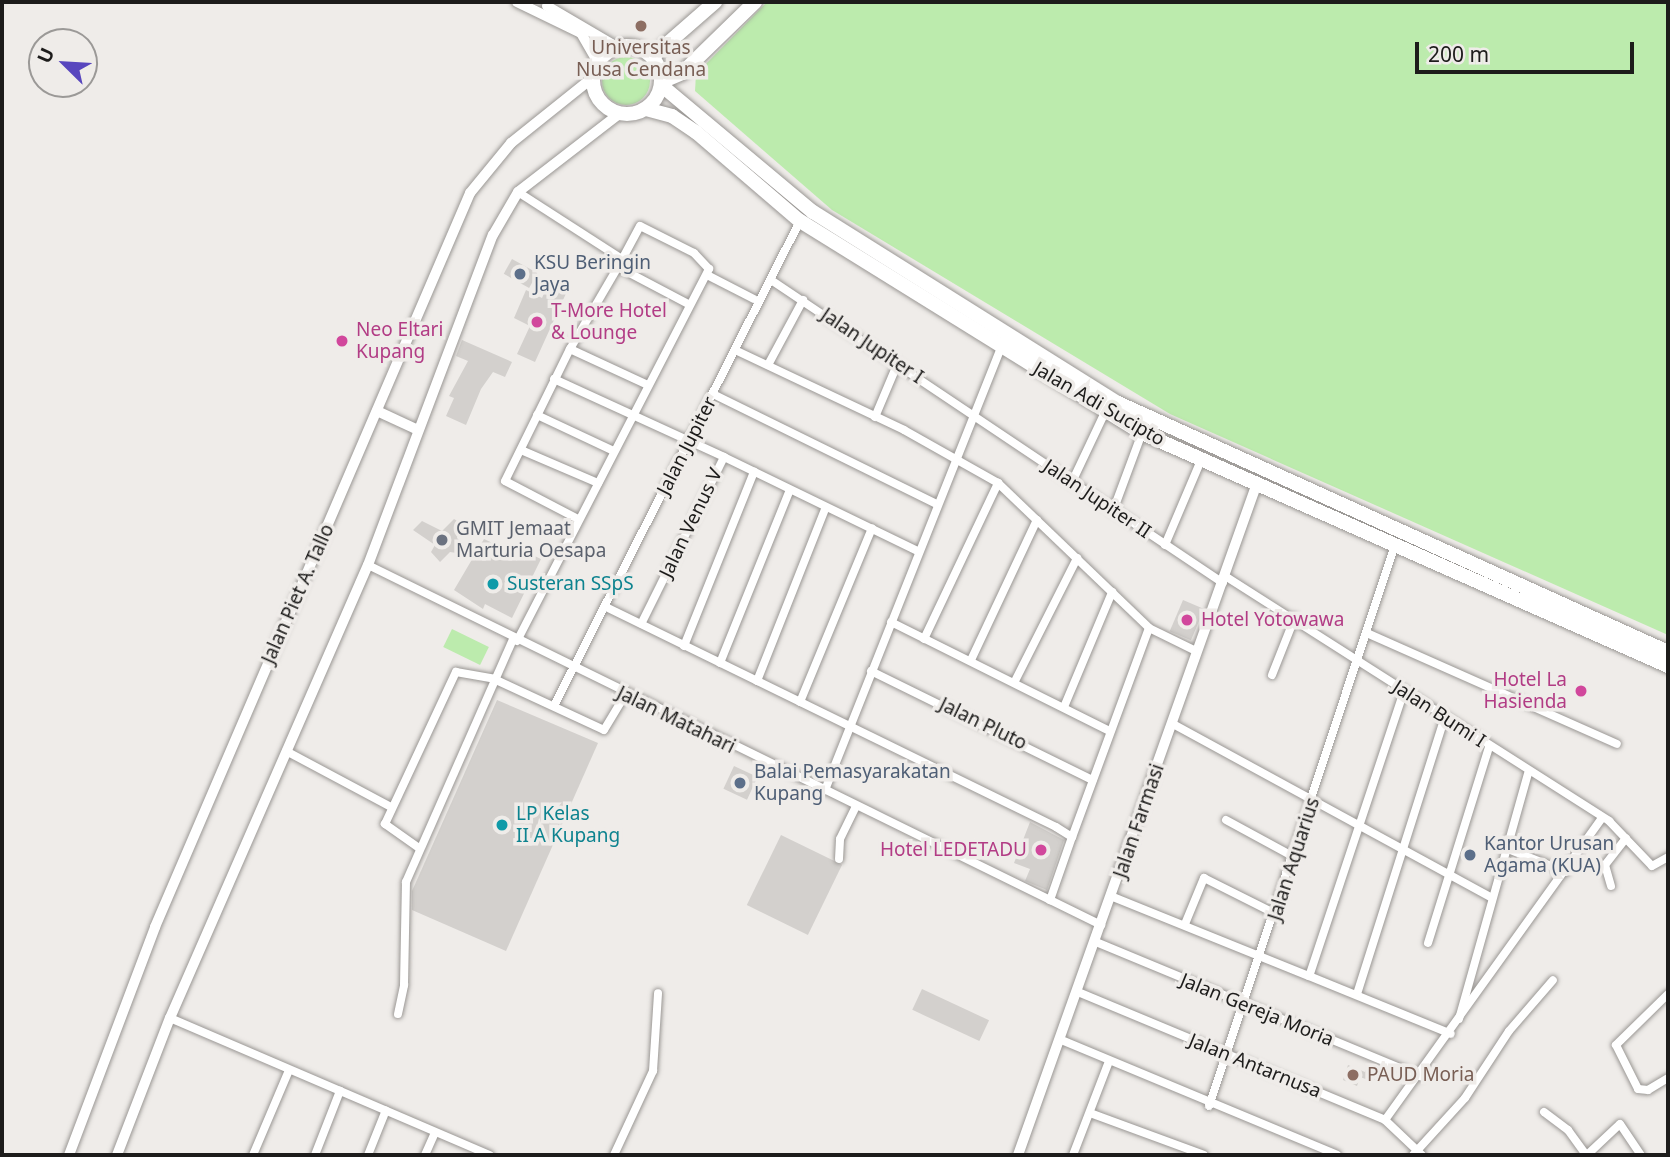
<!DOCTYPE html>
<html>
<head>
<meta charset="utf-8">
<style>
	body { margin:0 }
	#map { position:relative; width:1670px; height:1157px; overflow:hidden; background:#efece9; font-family:"Noto Sans",sans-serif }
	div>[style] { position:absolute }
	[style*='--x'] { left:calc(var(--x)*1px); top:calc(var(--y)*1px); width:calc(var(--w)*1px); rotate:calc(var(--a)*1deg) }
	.green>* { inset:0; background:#bcebad; transform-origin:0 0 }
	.round { border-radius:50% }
	.building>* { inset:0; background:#d3d0cd; transform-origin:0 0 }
	.roads { filter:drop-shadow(0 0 2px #9a9794) drop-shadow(0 0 2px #9a9794) }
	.street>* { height:8px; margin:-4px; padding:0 4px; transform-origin:4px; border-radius:4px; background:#fff }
	.secondary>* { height:10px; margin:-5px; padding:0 5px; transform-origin:5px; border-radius:5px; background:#fff }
	.highway>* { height:14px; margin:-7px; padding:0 7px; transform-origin:7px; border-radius:7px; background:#fff }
	.highway>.ring { margin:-7px; padding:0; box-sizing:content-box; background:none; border:14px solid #fff; border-radius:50% }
	.dots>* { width:19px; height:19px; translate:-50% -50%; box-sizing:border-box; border:4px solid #efece9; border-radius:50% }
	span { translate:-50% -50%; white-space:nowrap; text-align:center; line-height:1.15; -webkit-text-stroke:7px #efece9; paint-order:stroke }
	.education-label { font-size:19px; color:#785e54 }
	.left { translate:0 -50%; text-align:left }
	.service-label { font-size:19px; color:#4e5e75 }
	.hotel-label { font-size:19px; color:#b23c85 }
	.right { translate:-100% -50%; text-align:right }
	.street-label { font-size:19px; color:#1d1c1b }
	.worship-label { font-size:19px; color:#5b616d }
	.culture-label { font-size:19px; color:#0d838f }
	.frame { position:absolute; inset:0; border:4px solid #1d1c1b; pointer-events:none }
	.north { position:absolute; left:28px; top:28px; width:70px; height:70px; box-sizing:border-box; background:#efece9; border:2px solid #9b9997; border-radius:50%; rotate:294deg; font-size:19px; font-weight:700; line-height:28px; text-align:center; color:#1d1c1b }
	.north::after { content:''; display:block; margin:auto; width:24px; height:32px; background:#5846be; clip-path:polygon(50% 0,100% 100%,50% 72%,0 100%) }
	.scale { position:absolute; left:1415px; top:42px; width:219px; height:32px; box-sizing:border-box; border:4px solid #1d1c1b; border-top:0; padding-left:9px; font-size:21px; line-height:24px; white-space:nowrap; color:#1d1c1b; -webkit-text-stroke:5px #efece9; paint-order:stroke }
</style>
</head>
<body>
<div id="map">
	<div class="green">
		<i style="clip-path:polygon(767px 2px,1668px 2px,1668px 635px,1170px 414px,832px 210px,695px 91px,696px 74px)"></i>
		<i class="round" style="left:602px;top:57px;width:48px;height:48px"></i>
		<i style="left:452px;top:629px;width:41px;height:20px;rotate:26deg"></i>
	</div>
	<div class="building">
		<i style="left:512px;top:259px;width:29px;height:17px;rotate:29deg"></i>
		<i style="clip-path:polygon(550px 280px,568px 289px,535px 362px,517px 354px,530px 326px,514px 318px,526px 290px,542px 298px)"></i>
		<i style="clip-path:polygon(462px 340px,512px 362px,505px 377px,493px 372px,481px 389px,466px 425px,446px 416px,454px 398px,449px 396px,468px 361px,456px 356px)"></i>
		<i style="clip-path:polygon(454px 519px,459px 522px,457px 538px,466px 547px,463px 554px,450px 552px,440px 562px,431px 552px,435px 545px,413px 530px,422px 521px,442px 531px)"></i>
		<i style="clip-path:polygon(484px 539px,524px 558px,526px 552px,541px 559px,512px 618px,485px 604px,483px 609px,454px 590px)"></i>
		<i style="left:1183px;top:600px;width:23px;height:34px;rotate:23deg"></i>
		<i style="clip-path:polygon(497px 700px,598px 743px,506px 951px,412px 910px,412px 891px)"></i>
		<i style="left:734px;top:766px;width:26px;height:25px;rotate:25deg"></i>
		<i style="clip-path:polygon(1030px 822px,1064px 840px,1047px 890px,1025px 881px,1030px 869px,1014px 863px)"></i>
		<i style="left:781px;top:835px;width:68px;height:78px;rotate:26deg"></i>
		<i style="left:922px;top:989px;width:74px;height:23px;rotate:25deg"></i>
		<i style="clip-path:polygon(1348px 1065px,1365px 1072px,1368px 1065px,1382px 1071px,1377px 1083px,1360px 1077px,1357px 1086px,1343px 1080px)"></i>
	</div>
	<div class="roads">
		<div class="street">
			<i style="--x:518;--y:192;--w:124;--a:32.8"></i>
			<i style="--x:707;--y:275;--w:53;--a:27.1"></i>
			<i style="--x:771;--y:280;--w:544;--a:33.84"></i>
			<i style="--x:570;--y:349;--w:86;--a:24.8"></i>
			<i style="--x:735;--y:350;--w:187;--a:25.3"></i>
			<i style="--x:904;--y:430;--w:108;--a:29.4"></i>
			<i style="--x:998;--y:483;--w:209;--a:43.8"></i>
			<i style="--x:1149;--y:628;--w:223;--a:110.2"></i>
			<i style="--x:768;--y:365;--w:74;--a:-61.7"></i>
			<i style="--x:554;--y:379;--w:187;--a:24.6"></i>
			<i style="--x:724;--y:457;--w:186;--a:116.4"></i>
			<i style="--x:713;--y:394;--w:250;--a:26.2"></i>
			<i style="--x:537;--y:415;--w:85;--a:25.1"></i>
			<i style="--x:875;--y:417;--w:56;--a:-67.1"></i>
			<i style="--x:521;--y:450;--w:84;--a:23.2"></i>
			<i style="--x:724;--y:457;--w:216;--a:25.9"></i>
			<i style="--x:1072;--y:482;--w:80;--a:-64.7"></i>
			<i style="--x:1113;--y:511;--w:83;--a:-69.6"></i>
			<i style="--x:578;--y:519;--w:82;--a:-152.5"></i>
			<i style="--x:505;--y:481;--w:147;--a:-63.8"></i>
			<i style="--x:570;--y:349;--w:95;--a:-59.7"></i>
			<i style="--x:1165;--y:545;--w:92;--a:-67"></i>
			<i style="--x:368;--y:565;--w:817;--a:26.16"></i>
			<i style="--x:1225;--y:576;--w:456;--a:32.5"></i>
			<i style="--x:1609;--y:821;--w:62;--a:46.3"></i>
			<i style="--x:1652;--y:866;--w:18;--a:-29"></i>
			<i style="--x:606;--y:607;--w:501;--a:26.05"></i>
			<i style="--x:1056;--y:827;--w:19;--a:32"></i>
			<i style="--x:1072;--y:837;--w:67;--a:109.2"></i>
			<i style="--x:891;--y:622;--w:245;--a:26.5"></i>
			<i style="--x:1149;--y:628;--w:52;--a:26.1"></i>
			<i style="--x:1369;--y:634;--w:271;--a:23.9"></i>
			<i style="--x:924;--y:639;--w:173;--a:-64.6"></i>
			<i style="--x:517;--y:641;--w:419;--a:-62.7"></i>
			<i style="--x:709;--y:269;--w:22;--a:-133"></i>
			<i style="--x:694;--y:253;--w:60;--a:-153.4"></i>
			<i style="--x:640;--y:226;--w:47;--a:118.2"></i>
			<i style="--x:618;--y:267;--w:81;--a:27.8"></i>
			<i style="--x:684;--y:646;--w:188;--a:-68.1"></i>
			<i style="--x:971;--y:660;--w:155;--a:-64.8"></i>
			<i style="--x:720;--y:663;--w:187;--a:-68"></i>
			<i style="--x:871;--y:671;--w:247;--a:26.2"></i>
			<i style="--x:1272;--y:675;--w:62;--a:-68.4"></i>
			<i style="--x:757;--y:681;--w:187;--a:-68.4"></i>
			<i style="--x:1015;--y:681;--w:138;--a:-63.2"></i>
			<i style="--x:1404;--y:691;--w:300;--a:108.4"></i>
			<i style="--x:1309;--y:976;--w:153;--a:22.2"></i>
			<i style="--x:800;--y:702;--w:188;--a:-67.5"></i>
			<i style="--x:554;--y:706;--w:544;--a:-63.11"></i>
			<i style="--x:1064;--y:707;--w:125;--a:-67.3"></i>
			<i style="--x:1173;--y:724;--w:363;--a:28.6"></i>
			<i style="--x:286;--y:751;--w:119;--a:28.1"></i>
			<i style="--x:825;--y:790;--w:477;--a:-68.3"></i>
			<i style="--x:1226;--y:820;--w:77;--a:28.6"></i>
			<i style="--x:419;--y:848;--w:42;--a:-144.8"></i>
			<i style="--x:385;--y:824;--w:168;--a:-65"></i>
			<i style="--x:456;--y:672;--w:39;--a:10"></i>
			<i style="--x:494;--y:679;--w:121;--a:24.9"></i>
			<i style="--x:604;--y:730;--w:41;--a:-59"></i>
			<i style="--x:1508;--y:849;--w:62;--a:21.6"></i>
			<i style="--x:839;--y:859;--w:20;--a:-87"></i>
			<i style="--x:840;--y:839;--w:37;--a:-64"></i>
			<i style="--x:1611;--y:886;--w:22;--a:-106"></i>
			<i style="--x:1605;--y:865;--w:34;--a:-52"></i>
			<i style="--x:1113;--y:897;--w:211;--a:22"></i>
			<i style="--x:1185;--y:924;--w:50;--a:-67.6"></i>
			<i style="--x:1204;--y:878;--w:80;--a:26.6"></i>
			<i style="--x:1096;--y:942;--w:351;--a:22.5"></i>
			<i style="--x:1428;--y:943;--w:205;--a:-72.7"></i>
			<i style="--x:1078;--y:992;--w:333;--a:22.6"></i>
			<i style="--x:1385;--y:1120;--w:51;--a:43.4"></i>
			<i style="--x:1357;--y:994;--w:291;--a:-72.4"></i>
			<i style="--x:1668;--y:994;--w:73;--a:135.6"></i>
			<i style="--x:1616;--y:1045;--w:49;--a:63.4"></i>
			<i style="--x:1638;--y:1089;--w:10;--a:6"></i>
			<i style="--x:1648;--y:1090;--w:23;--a:-31"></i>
			<i style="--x:398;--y:1014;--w:30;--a:-78"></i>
			<i style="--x:404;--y:985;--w:103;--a:-88.9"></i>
			<i style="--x:406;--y:882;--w:266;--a:-66.2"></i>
			<i style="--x:170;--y:1018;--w:348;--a:23.2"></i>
			<i style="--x:1459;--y:1019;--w:255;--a:-74.3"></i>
			<i style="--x:1059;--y:1039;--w:301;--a:22.6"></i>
			<i style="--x:1209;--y:1106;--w:591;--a:-71.66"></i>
			<i style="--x:1544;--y:1112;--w:30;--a:37"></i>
			<i style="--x:1568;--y:1130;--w:31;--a:54"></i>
			<i style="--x:1090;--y:1113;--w:121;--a:20.2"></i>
			<i style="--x:1385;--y:1120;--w:372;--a:-54.3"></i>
			<i style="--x:253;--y:1155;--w:92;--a:-67"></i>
			<i style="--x:315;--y:1155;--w:69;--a:-68.7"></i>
			<i style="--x:368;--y:1155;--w:48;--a:-68.2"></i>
			<i style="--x:425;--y:1155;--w:22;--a:-66"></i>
			<i style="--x:614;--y:1155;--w:93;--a:-65.1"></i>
			<i style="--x:653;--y:1071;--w:78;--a:-86.3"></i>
			<i style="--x:1073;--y:1155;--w:101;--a:-69"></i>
			<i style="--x:1413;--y:1155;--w:77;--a:-47.6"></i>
			<i style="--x:1465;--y:1098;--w:80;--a:-56.7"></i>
			<i style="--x:1509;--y:1031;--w:67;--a:-49.2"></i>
			<i style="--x:1587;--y:1155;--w:45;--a:-43.2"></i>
			<i style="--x:1620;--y:1124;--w:37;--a:56"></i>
		</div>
		<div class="secondary">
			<i style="--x:517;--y:2;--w:71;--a:25.8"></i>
			<i style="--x:581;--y:33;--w:34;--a:60"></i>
			<i style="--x:547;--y:6;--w:81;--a:30.4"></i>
			<i style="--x:377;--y:411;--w:45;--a:24.9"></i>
			<i style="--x:69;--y:1155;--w:244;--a:-69.3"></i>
			<i style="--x:155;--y:927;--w:799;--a:-66.77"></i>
			<i style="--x:470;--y:193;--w:65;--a:-50.6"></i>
			<i style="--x:511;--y:143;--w:104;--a:-38.7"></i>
			<i style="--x:117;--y:1155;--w:147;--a:-68.9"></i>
			<i style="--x:170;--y:1018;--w:494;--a:-66.4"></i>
			<i style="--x:368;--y:565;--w:353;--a:-69.3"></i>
			<i style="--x:493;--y:235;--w:50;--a:-59.8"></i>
			<i style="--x:518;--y:192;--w:128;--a:-37.7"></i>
			<i style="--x:1018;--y:1155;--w:710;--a:-70.42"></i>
		</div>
		<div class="highway">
			<i class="ring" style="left:593px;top:46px;width:54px;height:54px"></i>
			<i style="--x:652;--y:57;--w:84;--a:-41.1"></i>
			<i style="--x:661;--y:82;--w:23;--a:-23"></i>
			<i style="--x:682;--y:73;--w:102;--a:-44.2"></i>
			<i style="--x:661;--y:85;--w:198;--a:39.9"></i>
			<i style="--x:813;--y:212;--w:360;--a:32.1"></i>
			<i style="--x:1118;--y:403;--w:604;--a:24.36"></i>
			<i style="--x:646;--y:109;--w:27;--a:15"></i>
			<i style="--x:672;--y:116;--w:29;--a:34"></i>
			<i style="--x:696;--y:132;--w:137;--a:40.6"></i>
			<i style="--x:800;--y:221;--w:402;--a:31.8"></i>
			<i style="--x:1142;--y:433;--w:575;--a:23.89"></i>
		</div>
	</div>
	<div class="dots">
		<i style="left:641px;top:26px;background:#8d6e63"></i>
		<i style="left:520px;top:274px;background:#5c6f8a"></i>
		<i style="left:537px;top:322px;background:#d1479c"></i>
		<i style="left:342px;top:341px;background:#d1479c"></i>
		<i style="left:442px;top:540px;background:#6b7280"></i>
		<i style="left:493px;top:584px;background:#0f9aa8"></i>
		<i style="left:1187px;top:620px;background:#d1479c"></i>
		<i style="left:1581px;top:691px;background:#d1479c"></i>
		<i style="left:740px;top:783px;background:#5c6f8a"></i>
		<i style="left:502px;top:825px;background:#0f9aa8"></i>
		<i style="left:1041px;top:850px;background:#d1479c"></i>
		<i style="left:1470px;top:855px;background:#5c6f8a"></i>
		<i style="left:1353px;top:1075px;background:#8d6e63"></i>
	</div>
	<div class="education-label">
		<span style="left:641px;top:59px">Universitas<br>Nusa Cendana</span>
		<span class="left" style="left:1367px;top:1075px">PAUD Moria</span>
	</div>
	<div class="service-label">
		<span class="left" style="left:534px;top:274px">KSU Beringin<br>Jaya</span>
		<span class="left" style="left:754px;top:783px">Balai Pemasyarakatan<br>Kupang</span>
		<span class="left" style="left:1484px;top:855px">Kantor Urusan<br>Agama (KUA)</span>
	</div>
	<div class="hotel-label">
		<span class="left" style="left:551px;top:322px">T-More Hotel<br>&amp; Lounge</span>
		<span class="left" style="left:356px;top:341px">Neo Eltari<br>Kupang</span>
		<span class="left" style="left:1201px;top:620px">Hotel Yotowawa</span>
		<span class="right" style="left:1567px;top:691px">Hotel La<br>Hasienda</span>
		<span class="right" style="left:1027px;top:850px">Hotel LEDETADU</span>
	</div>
	<div class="street-label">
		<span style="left:872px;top:346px;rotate:34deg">Jalan Jupiter I</span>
		<span style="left:1099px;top:404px;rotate:30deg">Jalan Adi Sucipto</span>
		<span style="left:687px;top:446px;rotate:-63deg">Jalan Jupiter</span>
		<span style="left:1097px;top:499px;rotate:34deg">Jalan Jupiter II</span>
		<span style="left:691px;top:523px;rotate:-64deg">Jalan Venus V</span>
		<span style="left:298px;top:594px;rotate:-66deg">Jalan Piet A. Tallo</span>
		<span style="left:1439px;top:714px;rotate:33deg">Jalan Bumi I</span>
		<span style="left:676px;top:720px;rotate:26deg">Jalan Matahari</span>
		<span style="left:983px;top:724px;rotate:26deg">Jalan Pluto</span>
		<span style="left:1139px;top:821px;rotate:-71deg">Jalan Farmasi</span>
		<span style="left:1294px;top:859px;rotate:-72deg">Jalan Aquarius</span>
		<span style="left:1257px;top:1010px;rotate:22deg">Jalan Gereja Moria</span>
		<span style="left:1255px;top:1066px;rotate:22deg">Jalan Antarnusa</span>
	</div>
	<div class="worship-label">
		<span class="left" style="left:456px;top:540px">GMIT Jemaat<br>Marturia Oesapa</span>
	</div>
	<div class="culture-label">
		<span class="left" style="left:507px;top:584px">Susteran SSpS</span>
		<span class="left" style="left:516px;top:825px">LP Kelas<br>II A Kupang</span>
	</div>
	<div class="frame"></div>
	<div class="north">U</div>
	<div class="scale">200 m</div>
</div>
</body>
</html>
